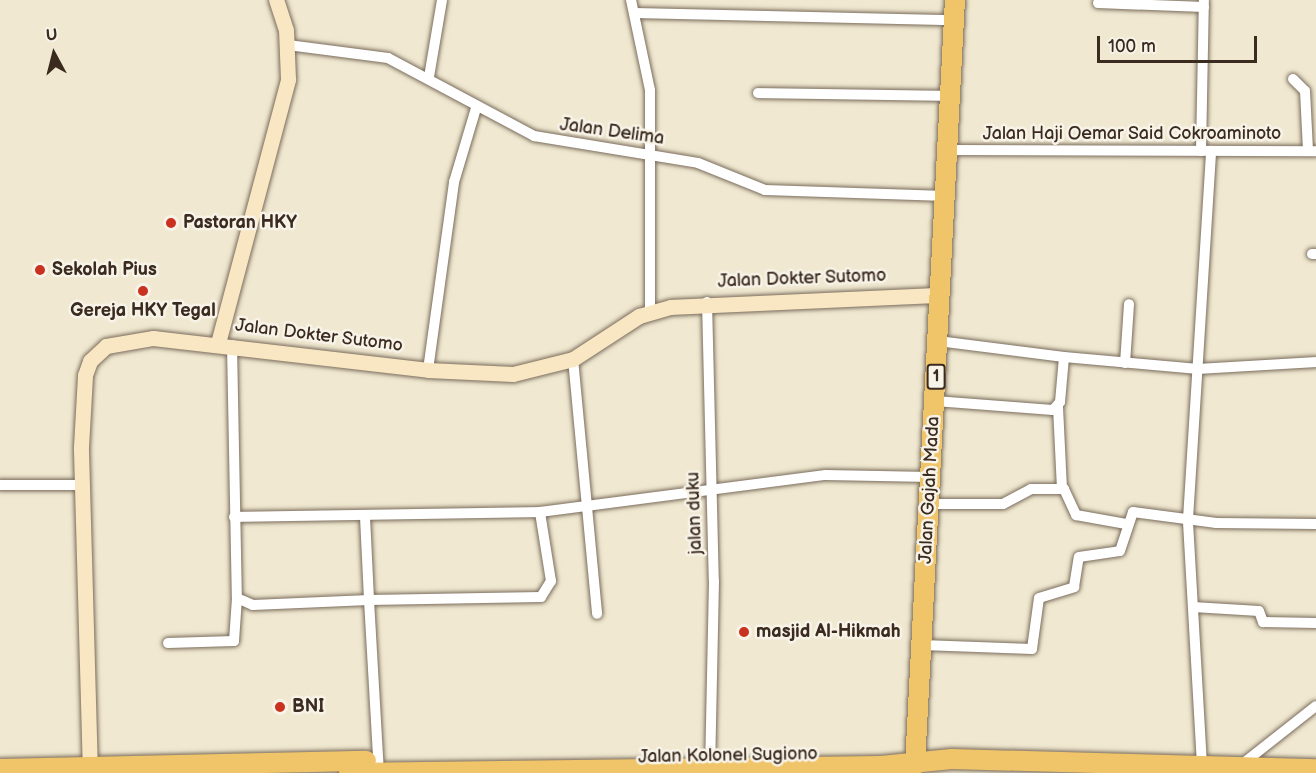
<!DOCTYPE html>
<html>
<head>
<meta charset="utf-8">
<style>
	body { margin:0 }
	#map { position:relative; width:1316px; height:773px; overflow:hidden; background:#f0e8d0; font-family:"Balsamiq Sans",sans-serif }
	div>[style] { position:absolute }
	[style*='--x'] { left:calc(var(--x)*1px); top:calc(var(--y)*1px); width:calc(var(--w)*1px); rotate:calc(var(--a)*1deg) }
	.roads { filter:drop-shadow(0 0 2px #7a6c5c) drop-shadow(0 0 2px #7a6c5c) }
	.street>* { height:10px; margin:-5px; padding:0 5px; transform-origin:5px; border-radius:5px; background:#fff }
	.secondary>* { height:15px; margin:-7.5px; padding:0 7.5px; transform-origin:7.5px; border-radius:7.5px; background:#f9e7c3 }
	.highway>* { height:20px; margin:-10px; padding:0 10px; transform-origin:10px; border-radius:10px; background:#f0c469 }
	.dots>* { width:16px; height:16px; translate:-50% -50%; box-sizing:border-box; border:3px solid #f7f3e8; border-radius:50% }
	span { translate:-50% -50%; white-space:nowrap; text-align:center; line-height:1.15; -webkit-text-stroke:5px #f7f3e8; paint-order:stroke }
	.shield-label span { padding:2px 4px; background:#f7f3e8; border:2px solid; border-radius:4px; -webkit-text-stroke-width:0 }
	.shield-label { font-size:16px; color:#3b2a1e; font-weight:700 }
	.street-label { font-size:18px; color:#3b2a1e }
	.poi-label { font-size:18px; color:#3b2a1e; font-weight:700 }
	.left { translate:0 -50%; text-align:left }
	.north { position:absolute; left:24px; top:24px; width:60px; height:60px; -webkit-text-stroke:4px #f7f3e8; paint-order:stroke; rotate:353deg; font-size:16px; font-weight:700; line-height:24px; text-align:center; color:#3b2a1e }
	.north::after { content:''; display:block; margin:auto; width:21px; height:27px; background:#3b2a1e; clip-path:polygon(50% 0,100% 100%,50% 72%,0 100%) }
	.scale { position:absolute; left:1097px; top:36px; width:160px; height:27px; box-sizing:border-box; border:3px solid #3b2a1e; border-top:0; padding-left:8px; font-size:18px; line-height:21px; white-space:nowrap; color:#3b2a1e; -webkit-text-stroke:4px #f7f3e8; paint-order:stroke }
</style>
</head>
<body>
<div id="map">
	<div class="roads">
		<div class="street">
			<i style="--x:631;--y:0;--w:92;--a:78.1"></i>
			<i style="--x:650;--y:90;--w:221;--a:90"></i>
			<i style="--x:1098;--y:3;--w:106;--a:2.2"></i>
			<i style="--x:635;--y:13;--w:319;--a:1.3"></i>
			<i style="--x:288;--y:45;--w:101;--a:7.4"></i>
			<i style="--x:388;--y:58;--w:166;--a:28.1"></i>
			<i style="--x:534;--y:136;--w:166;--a:9.3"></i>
			<i style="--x:698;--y:163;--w:72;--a:21.9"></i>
			<i style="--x:765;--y:190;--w:181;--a:1.9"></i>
			<i style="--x:429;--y:77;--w:78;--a:-80.4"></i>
			<i style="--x:1293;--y:79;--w:17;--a:45"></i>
			<i style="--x:1305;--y:91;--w:60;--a:87.1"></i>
			<i style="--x:758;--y:93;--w:193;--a:0.9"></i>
			<i style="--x:949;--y:145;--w:9;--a:36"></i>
			<i style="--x:956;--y:150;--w:360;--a:0.2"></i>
			<i style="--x:1201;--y:151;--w:151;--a:-88.9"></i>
			<i style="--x:1312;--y:254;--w:4;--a:0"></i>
			<i style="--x:707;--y:302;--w:279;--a:88.6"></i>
			<i style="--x:714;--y:581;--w:187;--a:91.2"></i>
			<i style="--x:938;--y:341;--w:127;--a:7.2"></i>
			<i style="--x:232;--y:345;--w:253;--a:88.9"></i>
			<i style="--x:237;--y:598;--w:17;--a:24"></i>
			<i style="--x:253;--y:605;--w:116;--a:-2.5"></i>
			<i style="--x:369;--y:600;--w:172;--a:86.7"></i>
			<i style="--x:573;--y:359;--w:256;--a:84.6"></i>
			<i style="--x:1125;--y:363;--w:59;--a:-86.1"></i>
			<i style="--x:428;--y:370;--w:190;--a:-82.1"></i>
			<i style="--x:454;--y:182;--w:77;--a:-73.4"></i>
			<i style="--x:935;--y:401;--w:118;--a:4.4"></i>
			<i style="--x:1053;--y:410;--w:11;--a:-49"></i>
			<i style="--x:1060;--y:402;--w:45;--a:-84.9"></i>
			<i style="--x:1064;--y:357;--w:135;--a:5.1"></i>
			<i style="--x:1198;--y:369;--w:118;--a:-3.4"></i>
			<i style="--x:1058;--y:407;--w:82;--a:87.2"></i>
			<i style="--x:0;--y:485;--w:83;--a:0"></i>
			<i style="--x:930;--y:504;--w:73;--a:0"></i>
			<i style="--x:1003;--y:504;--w:32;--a:-28"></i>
			<i style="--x:1031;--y:489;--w:33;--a:0"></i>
			<i style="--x:1064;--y:489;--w:29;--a:65"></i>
			<i style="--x:1076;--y:515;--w:51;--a:10.2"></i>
			<i style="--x:234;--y:517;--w:306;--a:-0.9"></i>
			<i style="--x:540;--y:512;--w:288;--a:-7.4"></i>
			<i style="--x:826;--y:475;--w:105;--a:1.1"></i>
			<i style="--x:365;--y:517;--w:83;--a:87.2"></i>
			<i style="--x:369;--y:600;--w:172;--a:-1"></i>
			<i style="--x:541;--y:597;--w:19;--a:-58"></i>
			<i style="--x:551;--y:581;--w:70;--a:-99.1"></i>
			<i style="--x:1193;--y:607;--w:66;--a:3.5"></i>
			<i style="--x:1259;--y:611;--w:12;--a:70"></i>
			<i style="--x:1263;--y:622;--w:53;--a:1.1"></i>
			<i style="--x:168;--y:643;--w:66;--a:-1.7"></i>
			<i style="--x:234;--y:641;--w:43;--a:-86"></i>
			<i style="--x:922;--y:645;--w:110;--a:2.1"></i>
			<i style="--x:1032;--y:649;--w:51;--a:-82.2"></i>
			<i style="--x:1039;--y:598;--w:37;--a:-17"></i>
			<i style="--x:1074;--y:587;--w:30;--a:-81"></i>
			<i style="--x:1079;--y:557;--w:41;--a:-8.3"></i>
			<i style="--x:1120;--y:551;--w:41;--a:-71.6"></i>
			<i style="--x:1133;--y:512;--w:84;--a:7.5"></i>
			<i style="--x:1216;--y:523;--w:100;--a:0.6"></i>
			<i style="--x:1202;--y:765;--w:246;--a:-93.3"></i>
			<i style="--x:1188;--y:519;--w:369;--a:-86.4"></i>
			<i style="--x:1241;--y:765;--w:95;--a:-38.2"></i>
		</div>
		<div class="secondary">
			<i style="--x:218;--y:343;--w:273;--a:-75.1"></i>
			<i style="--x:288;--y:79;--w:49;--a:-92.3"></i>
			<i style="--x:286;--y:30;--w:32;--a:-108"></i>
			<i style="--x:90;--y:773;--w:326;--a:-91.6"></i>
			<i style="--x:81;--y:447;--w:72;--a:-86.8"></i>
			<i style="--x:85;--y:375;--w:15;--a:-70"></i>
			<i style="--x:90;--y:361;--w:22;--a:-43"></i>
			<i style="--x:106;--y:346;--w:48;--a:-9.7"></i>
			<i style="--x:153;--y:338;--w:277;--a:6.6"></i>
			<i style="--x:428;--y:370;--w:85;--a:2.7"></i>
			<i style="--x:513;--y:374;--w:62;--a:-14"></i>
			<i style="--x:573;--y:359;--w:79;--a:-33.1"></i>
			<i style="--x:639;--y:316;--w:33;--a:-16"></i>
			<i style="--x:671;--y:307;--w:269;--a:-2.6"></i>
		</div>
		<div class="highway">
			<i style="--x:915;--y:765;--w:766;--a:-87.01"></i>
			<i style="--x:0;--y:769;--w:366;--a:-1.3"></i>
			<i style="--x:349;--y:773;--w:532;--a:-0.75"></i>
			<i style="--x:881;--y:766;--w:71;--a:-5.6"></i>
			<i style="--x:952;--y:759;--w:364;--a:1.6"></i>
		</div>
	</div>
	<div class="dots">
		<i style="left:171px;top:223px;background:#c8321e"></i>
		<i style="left:40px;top:270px;background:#c8321e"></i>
		<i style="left:143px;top:291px;background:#c8321e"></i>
		<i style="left:744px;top:632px;background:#c8321e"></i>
		<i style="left:280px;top:707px;background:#c8321e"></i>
	</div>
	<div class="shield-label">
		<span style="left:936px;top:377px">1</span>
	</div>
	<div class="street-label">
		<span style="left:612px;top:132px;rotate:8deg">Jalan Delima</span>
		<span style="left:1132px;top:134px">Jalan Haji Oemar Said Cokroaminoto</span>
		<span style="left:802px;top:279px;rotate:-2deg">Jalan Dokter Sutomo</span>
		<span style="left:319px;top:336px;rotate:7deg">Jalan Dokter Sutomo</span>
		<span style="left:930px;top:490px;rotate:-87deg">Jalan Gajah Mada</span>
		<span style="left:695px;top:513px;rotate:-92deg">jalan duku</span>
		<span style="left:728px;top:756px;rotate:-1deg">Jalan Kolonel Sugiono</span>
	</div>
	<div class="poi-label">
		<span class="left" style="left:183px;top:223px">Pastoran HKY</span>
		<span class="left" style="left:52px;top:270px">Sekolah Pius</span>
		<span style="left:143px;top:311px">Gereja HKY Tegal</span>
		<span class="left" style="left:756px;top:632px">masjid Al-Hikmah</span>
		<span class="left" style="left:292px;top:707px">BNI</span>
	</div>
	<div class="north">U</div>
	<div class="scale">100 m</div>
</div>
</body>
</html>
